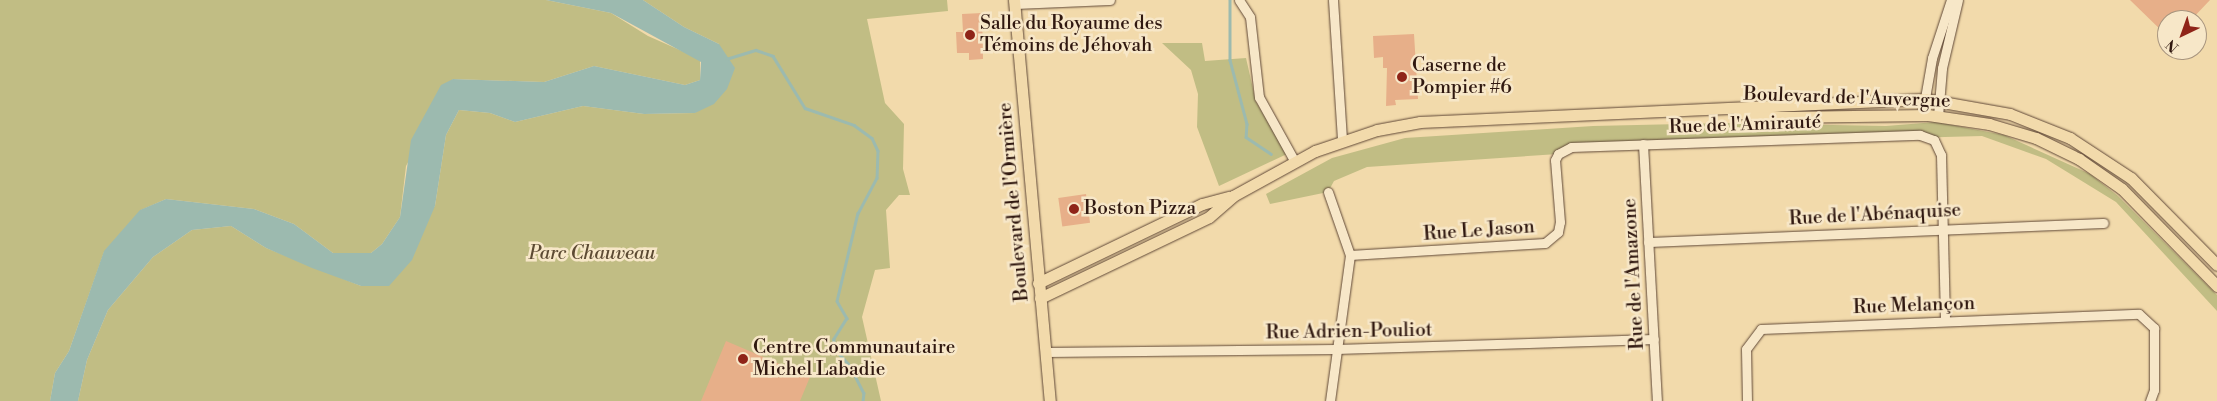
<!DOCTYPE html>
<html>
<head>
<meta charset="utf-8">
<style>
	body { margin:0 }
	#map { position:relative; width:2217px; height:401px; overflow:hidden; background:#f2daab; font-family:"Libre Bodoni",serif }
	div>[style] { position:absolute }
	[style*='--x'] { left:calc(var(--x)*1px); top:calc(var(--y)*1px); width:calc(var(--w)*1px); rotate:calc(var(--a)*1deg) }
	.green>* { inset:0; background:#c1bd84 }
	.water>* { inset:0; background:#9cbaaf }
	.stream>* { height:2.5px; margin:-1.25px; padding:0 1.25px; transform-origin:1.25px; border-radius:1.25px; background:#9cbaaf }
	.building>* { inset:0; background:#e7af89; transform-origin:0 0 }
	.roads { filter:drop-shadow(0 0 1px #604837) drop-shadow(0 0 1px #604837) }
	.minor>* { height:9px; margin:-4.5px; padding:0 4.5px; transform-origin:4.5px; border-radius:4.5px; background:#f7e7c8 }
	.major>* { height:11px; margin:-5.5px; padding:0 5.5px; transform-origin:5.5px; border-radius:5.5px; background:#f2daab }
	.dots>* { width:14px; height:14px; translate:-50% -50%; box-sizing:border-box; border:2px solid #f7e7c8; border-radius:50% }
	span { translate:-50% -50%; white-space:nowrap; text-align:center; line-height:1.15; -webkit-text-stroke:5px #f7e7c8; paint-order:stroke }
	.poi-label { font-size:19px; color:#301810 }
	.left { translate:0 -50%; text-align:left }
	.street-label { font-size:19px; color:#301810 }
	.park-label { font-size:19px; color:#5c4a33; font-style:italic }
	.north { position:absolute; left:2157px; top:10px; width:50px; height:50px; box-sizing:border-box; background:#f7e7c8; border:1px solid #a7947e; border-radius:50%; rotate:222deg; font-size:14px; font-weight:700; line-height:20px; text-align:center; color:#301810 }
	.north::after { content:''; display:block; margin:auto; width:18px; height:22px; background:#8f2418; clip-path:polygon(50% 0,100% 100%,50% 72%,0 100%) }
</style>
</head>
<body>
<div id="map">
	<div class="green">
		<i style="clip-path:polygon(0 0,546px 0,611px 13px,648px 36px,700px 59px,700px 80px,685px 85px,594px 66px,544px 82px,453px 79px,406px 166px,400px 217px,382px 244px,371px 253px,333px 253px,294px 224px,254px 209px,166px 199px,141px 210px,104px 252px,69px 351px,55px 373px,50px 401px,0 401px)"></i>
		<i style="clip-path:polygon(643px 0,947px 0,948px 11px,867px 19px,885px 103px,904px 124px,903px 169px,910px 195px,899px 195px,886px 210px,890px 268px,875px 270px,862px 317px,881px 401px,78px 401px,87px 360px,108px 310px,153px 257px,192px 230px,231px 226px,266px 248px,361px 286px,435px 206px,446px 135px,459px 110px,490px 113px,515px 122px,583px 106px,644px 114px,695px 113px,719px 44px,684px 27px)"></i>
		<i style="clip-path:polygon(1162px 43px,1202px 43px,1205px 61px,1246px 58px,1256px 102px,1287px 154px,1219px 186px,1197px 127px,1198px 94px,1191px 70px)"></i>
		<i style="clip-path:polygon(1936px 122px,2004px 135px,2090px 174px,2118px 196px,2217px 295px,2217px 311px,2116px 202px,2046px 159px,1982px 136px,1571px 147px,1558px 154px,1367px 167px,1334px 181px,1328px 192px,1270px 204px,1266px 194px,1332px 158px,1405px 138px,1593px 126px,1725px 123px,1886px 126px)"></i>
	</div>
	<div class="water">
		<i style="clip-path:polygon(546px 0,643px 0,684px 27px,719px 44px,735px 68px,727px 89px,714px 104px,695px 113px,644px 114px,583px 106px,515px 122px,490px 113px,459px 110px,446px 135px,435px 206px,412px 260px,389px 286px,361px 286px,312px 268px,266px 248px,231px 226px,192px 230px,153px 257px,108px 310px,87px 360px,78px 401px,50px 401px,55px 373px,69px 351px,104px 251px,140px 210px,166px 199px,254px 209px,294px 224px,333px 253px,371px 253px,382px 244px,400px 217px,411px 140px,441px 85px,453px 79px,544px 82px,594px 66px,685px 85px,700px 80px,701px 62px,611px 13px)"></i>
	</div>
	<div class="stream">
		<i style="--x:1230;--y:0;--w:60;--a:90"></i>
		<i style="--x:1230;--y:60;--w:66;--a:75.1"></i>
		<i style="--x:1247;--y:124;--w:13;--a:94"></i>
		<i style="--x:1246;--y:137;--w:30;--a:34"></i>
		<i style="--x:726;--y:59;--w:31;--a:-17"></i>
		<i style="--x:756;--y:50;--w:18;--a:19"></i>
		<i style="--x:773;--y:56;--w:61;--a:58.4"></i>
		<i style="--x:805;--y:108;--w:52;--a:19.1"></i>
		<i style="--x:854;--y:125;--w:22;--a:36"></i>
		<i style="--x:872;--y:138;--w:14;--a:65"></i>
		<i style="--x:878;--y:151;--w:27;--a:92"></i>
		<i style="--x:877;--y:178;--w:40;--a:118"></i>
		<i style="--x:858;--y:213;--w:90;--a:103.4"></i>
		<i style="--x:837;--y:301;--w:20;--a:60"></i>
		<i style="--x:847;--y:318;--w:25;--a:122"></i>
		<i style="--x:834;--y:339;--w:9;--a:90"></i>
		<i style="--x:834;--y:348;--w:24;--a:48"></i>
		<i style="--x:850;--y:366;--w:30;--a:63"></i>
		<i style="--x:864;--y:393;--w:8;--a:97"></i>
	</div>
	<div class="building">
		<i style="clip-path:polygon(2130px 0,2210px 0,2191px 20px,2167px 20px,2167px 36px)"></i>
		<i style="clip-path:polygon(982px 13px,983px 59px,969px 60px,969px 53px,957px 53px,956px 32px,963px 32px,962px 14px)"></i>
		<i style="clip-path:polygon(1414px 34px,1418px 99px,1395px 100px,1396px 105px,1386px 106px,1387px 68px,1383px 68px,1383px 57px,1374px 58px,1373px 36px)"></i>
		<i style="left:1086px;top:194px;width:29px;height:28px;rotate:82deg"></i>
		<i style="clip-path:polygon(726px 341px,810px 377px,800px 401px,701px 401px)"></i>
	</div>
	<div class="roads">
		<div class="minor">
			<i style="--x:1239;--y:0;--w:20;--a:57"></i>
			<i style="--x:1250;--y:17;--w:81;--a:83.6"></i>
			<i style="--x:1259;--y:97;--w:74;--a:61"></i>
			<i style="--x:1333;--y:0;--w:140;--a:86.3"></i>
			<i style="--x:1014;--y:4;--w:96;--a:-2.4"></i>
			<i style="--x:1922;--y:115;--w:58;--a:-80"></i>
			<i style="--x:1932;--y:58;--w:61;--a:-71.9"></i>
			<i style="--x:1938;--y:116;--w:48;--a:-85.2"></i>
			<i style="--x:1942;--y:68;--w:70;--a:-76.8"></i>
			<i style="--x:1643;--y:144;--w:257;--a:86.9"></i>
			<i style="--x:1328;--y:192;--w:67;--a:70.8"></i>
			<i style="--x:1350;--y:255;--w:147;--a:97.8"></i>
			<i style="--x:1648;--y:242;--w:456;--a:-2.4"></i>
			<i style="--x:1350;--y:255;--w:195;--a:-3.5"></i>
			<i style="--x:1545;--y:243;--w:17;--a:-40"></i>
			<i style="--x:1558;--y:232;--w:10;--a:-79"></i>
			<i style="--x:1560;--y:222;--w:62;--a:-94.6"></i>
			<i style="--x:1555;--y:160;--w:7;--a:-63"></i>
			<i style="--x:1558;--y:154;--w:15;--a:-28"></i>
			<i style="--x:1571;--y:147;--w:349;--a:-2"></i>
			<i style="--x:1920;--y:135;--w:15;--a:20"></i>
			<i style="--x:1934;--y:140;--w:17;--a:65"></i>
			<i style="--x:1941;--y:155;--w:166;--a:88.6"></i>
			<i style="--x:1046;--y:352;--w:290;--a:-0.6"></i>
			<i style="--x:1336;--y:349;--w:318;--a:-1.8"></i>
			<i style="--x:1747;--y:401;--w:52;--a:-91.1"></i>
			<i style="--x:1746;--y:349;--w:25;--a:-53"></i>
			<i style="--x:1761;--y:329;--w:378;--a:-2.3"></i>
			<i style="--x:2139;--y:314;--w:21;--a:43"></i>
			<i style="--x:2154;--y:328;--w:62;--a:90"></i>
			<i style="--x:2154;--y:390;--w:12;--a:110"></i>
		</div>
		<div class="major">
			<i style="--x:1014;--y:0;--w:403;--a:84.9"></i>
			<i style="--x:1739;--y:113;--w:41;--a:5.6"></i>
			<i style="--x:1780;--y:117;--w:148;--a:-0.8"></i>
			<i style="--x:1928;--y:115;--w:62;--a:8.4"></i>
			<i style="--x:1989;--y:124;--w:49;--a:16.6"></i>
			<i style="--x:2036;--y:138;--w:48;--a:26"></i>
			<i style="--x:2079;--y:159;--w:52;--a:34.9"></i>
			<i style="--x:2122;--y:189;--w:136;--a:45.6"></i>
			<i style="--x:1038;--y:283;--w:182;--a:-25.7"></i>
			<i style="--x:1202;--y:204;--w:28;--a:-15"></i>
			<i style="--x:1040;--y:298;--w:187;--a:-25.6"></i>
			<i style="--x:1209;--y:217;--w:32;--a:-41"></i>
			<i style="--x:1233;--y:196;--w:94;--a:-28.8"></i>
			<i style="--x:1315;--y:151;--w:65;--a:-18.7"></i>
			<i style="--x:1377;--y:130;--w:44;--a:-10.5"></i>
			<i style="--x:1420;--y:122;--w:506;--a:-2.61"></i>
			<i style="--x:1925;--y:99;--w:86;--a:10"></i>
			<i style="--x:2010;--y:114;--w:65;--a:21.8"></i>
			<i style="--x:2070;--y:138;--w:73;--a:33.3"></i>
			<i style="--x:2131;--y:178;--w:122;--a:45.3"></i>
		</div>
	</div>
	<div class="dots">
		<i style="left:970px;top:35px;background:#8f2418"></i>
		<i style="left:1402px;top:77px;background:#8f2418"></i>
		<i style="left:1074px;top:209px;background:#8f2418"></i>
		<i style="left:743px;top:359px;background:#8f2418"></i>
	</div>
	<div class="poi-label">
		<span class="left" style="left:980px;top:35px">Salle du Royaume des<br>Témoins de Jéhovah</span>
		<span class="left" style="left:1412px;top:77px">Caserne de<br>Pompier #6</span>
		<span class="left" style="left:1084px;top:209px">Boston Pizza</span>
		<span class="left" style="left:753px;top:359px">Centre Communautaire<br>Michel Labadie</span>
	</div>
	<div class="street-label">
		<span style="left:1847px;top:98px;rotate:2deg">Boulevard de l'Auvergne</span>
		<span style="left:1745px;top:125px;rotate:-2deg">Rue de l'Amirauté</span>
		<span style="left:1014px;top:202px;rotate:-95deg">Boulevard de l'Ormière</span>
		<span style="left:1875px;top:215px;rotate:-3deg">Rue de l'Abénaquise</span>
		<span style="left:1479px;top:231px;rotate:-4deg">Rue Le Jason</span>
		<span style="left:1634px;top:274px;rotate:-93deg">Rue de l'Amazone</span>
		<span style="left:1914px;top:306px;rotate:-2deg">Rue Melançon</span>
		<span style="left:1349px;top:332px;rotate:-1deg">Rue Adrien-Pouliot</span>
	</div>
	<div class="park-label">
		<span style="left:592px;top:254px">Parc Chauveau</span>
	</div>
	<div class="north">N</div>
</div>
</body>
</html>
